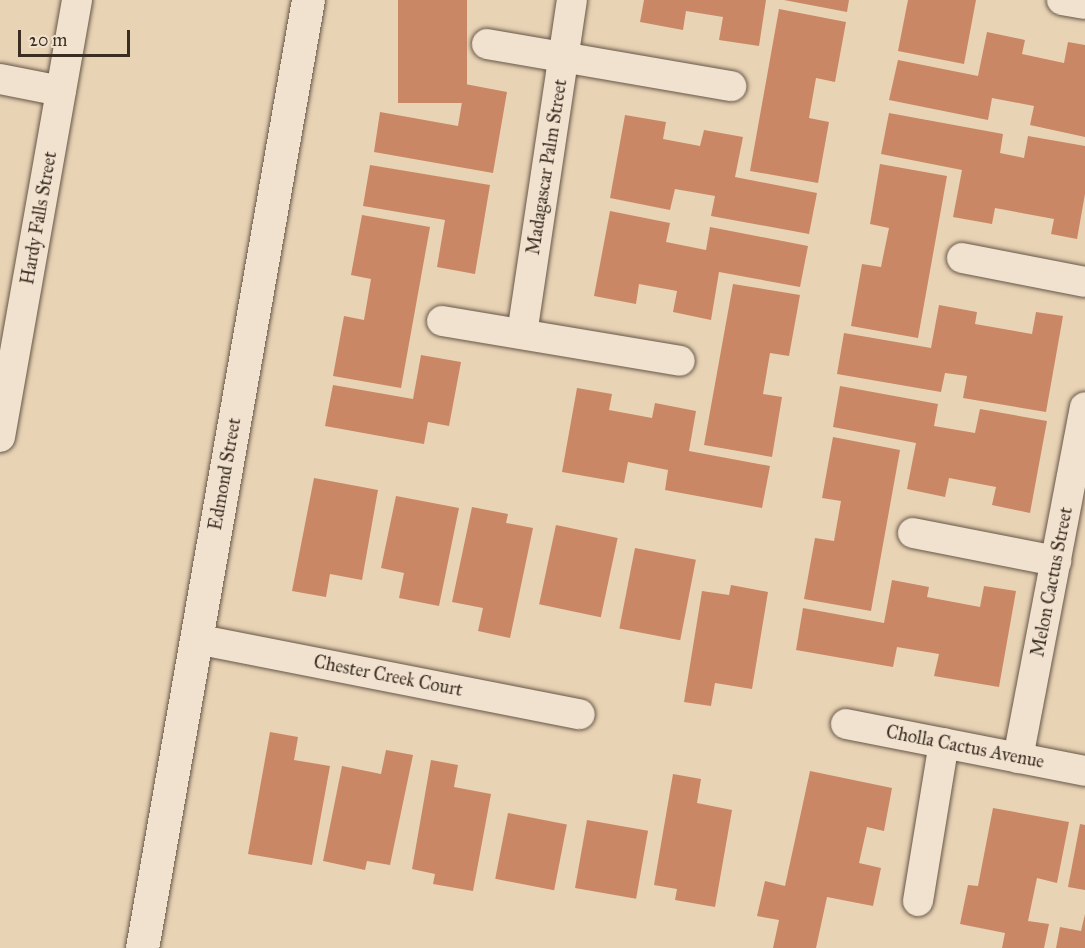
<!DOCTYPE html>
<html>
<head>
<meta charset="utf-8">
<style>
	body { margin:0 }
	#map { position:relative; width:1085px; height:948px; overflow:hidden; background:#e9d3b5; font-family:"IM FELL Great Primer",serif }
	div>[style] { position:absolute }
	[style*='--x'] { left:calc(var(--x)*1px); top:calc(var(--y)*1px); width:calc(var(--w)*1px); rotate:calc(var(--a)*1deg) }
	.building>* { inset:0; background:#ca8765; transform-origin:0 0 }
	.roads { filter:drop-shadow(0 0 2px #665748) drop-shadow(0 0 2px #665748) }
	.minor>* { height:30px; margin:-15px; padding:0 15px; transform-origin:15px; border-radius:15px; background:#f1e2cf }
	.tertiary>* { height:33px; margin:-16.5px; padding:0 16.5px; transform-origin:16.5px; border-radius:16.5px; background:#f1e2cf }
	span { translate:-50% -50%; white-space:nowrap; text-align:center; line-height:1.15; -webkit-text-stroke:5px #f1e2cf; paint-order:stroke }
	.street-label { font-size:18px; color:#3a2e23 }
	.scale { position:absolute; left:18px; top:30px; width:112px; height:27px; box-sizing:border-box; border:3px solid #3a2e23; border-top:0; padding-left:8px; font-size:18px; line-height:21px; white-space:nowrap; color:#3a2e23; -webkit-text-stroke:4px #f1e2cf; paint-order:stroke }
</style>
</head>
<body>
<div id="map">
	<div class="building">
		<i style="left:398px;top:0;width:69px;height:103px"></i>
		<i style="clip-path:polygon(644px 0,766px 0,759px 46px,719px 40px,723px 17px,686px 11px,683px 30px,640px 22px)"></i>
		<i style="clip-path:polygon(784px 0,849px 0,847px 12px)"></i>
		<i style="clip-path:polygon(908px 0,976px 0,964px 64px,898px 51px)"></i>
		<i style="clip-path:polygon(779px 9px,846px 22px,835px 82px,816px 78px,809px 118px,829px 122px,818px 183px,750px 171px)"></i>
		<i style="clip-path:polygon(987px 32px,1025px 40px,1022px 54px,1064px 63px,1068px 42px,1085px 45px,1085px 137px,1030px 125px,1034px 106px,992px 98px,988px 120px,889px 100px,898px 60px,978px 76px)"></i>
		<i style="clip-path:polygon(465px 84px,507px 92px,493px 173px,374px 152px,380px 112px,458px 126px)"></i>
		<i style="clip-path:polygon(889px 113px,1003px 134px,1000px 153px,1024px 158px,1028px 136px,1085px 146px,1085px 194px,1077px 239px,1051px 234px,1054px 219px,995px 208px,992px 224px,953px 217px,962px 170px,881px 154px)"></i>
		<i style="clip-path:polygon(625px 115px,666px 122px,663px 139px,700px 146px,704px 130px,743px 137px,735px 177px,817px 193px,809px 234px,711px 216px,715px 196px,675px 189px,670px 210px,610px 198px)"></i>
		<i style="clip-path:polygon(880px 164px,947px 176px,918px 338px,851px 326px,862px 264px,881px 267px,889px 228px,870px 224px)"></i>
		<i style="clip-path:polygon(370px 165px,490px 185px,475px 274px,437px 267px,445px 220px,363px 206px)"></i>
		<i style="clip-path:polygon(610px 211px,670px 223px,666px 242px,706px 250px,710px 227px,808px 246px,800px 287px,719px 272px,711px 320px,673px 312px,677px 291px,639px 284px,636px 304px,594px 296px)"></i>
		<i style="clip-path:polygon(362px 215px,430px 227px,401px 388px,333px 376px,344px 316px,364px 320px,371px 279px,351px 275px)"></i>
		<i style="clip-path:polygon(733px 284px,800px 295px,789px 356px,770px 353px,763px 394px,782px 397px,772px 457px,704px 445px)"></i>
		<i style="clip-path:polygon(939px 305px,977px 312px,975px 324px,1032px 334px,1036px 312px,1063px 316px,1046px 412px,963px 398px,967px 376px,945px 373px,941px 392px,837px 374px,844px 333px,931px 348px)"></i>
		<i style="clip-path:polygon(421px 355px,461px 362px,449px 426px,428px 422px,424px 444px,325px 426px,333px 385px,413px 399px)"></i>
		<i style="clip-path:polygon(840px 386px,938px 404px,934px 426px,975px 433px,980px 409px,1047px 421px,1030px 513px,992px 505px,996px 487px,949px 478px,945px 497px,907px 489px,916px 443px,833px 427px)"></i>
		<i style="clip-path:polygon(577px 388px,612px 394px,609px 410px,652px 418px,655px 403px,696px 411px,689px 451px,770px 466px,762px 508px,665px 490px,668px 470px,628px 462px,624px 483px,562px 472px)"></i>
		<i style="clip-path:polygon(833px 437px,900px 450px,871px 611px,804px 599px,815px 538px,834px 541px,841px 501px,822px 498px)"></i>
		<i style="clip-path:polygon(314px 478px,378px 490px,362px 580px,330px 574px,326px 597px,292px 591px)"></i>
		<i style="clip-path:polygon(396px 496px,459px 508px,439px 606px,399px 598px,404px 573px,381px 568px)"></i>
		<i style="clip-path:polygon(472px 507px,508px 514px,506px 523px,533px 528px,510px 638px,478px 631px,483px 608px,452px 602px)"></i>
		<i style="left:556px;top:525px;width:63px;height:81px;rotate:12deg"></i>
		<i style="left:635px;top:548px;width:62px;height:82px;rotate:11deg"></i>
		<i style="clip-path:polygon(892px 580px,929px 587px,927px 597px,980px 607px,984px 586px,1016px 591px,999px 687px,934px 676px,939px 654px,897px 647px,893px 667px,796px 650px,803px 608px,884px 623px)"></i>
		<i style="clip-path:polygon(731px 585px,768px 592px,752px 689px,715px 683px,711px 706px,684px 702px,702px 591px,729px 595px)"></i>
		<i style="clip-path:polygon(270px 732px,298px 737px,294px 760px,330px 766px,312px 865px,248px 854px)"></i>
		<i style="clip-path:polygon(386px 750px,413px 755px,390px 865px,367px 861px,365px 870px,323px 861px,342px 766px,381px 774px)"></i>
		<i style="clip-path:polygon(431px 760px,458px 765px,454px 787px,491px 794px,473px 891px,433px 884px,435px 874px,412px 869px)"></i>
		<i style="clip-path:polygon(810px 771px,892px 788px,884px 831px,867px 827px,859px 863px,881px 868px,873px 906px,827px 897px,816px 948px,773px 948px,779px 920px,757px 916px,765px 881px,785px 886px)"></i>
		<i style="clip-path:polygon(673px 774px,701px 779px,697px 803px,732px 810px,715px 907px,675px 900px,677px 889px,654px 885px)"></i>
		<i style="clip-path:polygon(993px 808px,1069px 822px,1057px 883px,1037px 878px,1028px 921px,1049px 924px,1044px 948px,1002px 948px,1005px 933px,960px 924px,968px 885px,978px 886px)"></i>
		<i style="left:508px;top:813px;width:60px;height:67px;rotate:11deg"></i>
		<i style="left:587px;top:820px;width:62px;height:69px;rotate:10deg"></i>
		<i style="clip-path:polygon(1080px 824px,1085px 825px,1085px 890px,1068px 887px)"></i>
		<i style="clip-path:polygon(1085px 914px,1085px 948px,1056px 948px,1060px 927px,1081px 931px)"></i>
	</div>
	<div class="roads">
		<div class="minor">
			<i style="--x:1062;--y:0;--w:23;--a:10"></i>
			<i style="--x:487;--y:44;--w:248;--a:9.8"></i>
			<i style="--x:0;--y:79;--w:62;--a:11.1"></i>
			<i style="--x:962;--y:258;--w:125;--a:11"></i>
			<i style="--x:442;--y:321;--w:241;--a:9.5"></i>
			<i style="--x:522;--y:334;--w:338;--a:-81.5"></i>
			<i style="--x:0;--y:437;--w:444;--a:-80"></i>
			<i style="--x:913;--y:533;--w:146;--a:11.1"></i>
			<i style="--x:196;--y:639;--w:391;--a:11.1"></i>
			<i style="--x:846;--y:724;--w:244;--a:11.1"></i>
			<i style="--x:1018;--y:758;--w:357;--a:-79.2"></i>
			<i style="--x:918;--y:901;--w:160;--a:-80.7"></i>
		</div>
		<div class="tertiary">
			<i style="--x:142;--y:948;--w:962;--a:-80.07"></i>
		</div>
	</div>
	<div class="street-label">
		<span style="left:547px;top:167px;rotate:-81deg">Madagascar Palm Street</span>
		<span style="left:39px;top:218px;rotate:-80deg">Hardy Falls Street</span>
		<span style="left:225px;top:474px;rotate:-80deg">Edmond Street</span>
		<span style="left:1052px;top:582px;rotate:-79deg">Melon Cactus Street</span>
		<span style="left:388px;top:676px;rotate:11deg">Chester Creek Court</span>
		<span style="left:965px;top:747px;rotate:11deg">Cholla Cactus Avenue</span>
	</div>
	<div class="scale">20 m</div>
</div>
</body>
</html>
